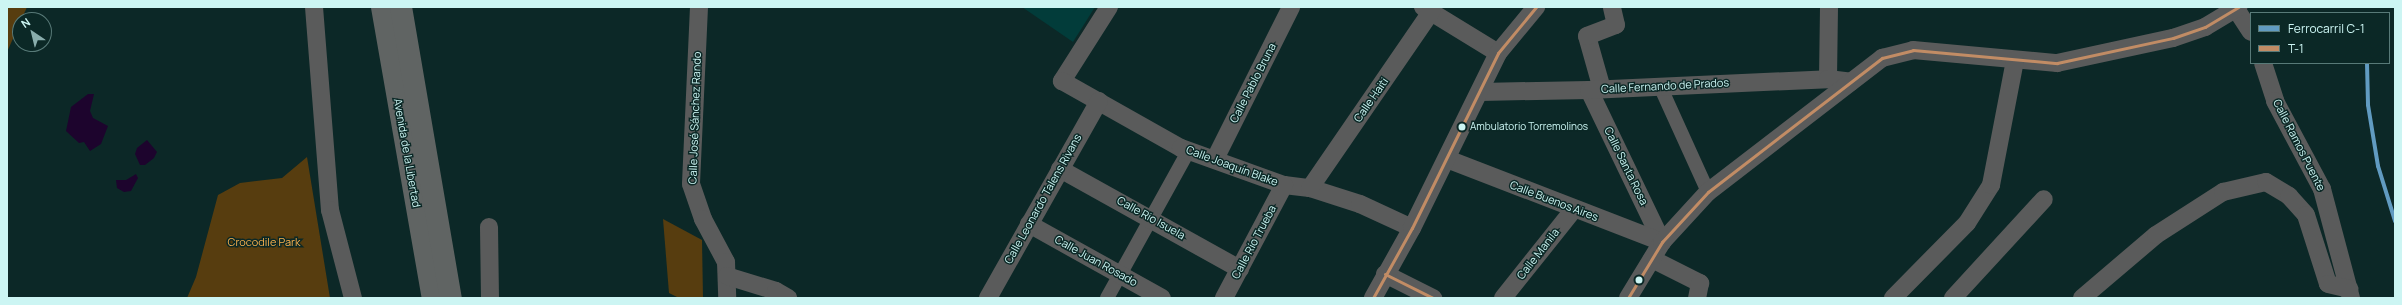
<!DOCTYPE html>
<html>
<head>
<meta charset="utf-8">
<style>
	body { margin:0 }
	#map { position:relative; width:2402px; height:305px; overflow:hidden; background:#0c2827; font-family:Manrope,sans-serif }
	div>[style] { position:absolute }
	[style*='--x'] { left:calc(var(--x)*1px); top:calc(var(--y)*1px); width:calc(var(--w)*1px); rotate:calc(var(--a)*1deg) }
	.built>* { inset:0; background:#023c3a }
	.green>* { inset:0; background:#573d0f }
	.water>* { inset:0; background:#1d042d }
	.pedestrian>* { height:14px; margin:-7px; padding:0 7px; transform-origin:7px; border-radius:7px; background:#5a5b5b }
	.minor>* { height:18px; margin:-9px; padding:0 9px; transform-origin:9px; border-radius:9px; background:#5a5b5b }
	.primary>* { height:22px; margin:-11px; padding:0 11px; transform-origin:11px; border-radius:11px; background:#606463 }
	.bus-1>* { height:3px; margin:-1.5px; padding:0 1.5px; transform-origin:1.5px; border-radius:1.5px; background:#c18c65 }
	.rail-1>* { height:4px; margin:-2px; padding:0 2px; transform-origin:2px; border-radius:2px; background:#619bc1 }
	.dots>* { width:11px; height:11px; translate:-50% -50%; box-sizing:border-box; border:2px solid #0b2826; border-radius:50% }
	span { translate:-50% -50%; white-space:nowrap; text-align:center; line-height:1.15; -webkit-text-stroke:3px #0b2826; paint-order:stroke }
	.bus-label { font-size:10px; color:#ccf5f3 }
	.left { translate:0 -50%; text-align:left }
	.street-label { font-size:11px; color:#ccf5f3 }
	.park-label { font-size:11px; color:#fdb24d }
	.frame { position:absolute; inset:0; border:8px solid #ccf5f3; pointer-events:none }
	.legend { position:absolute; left:2250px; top:12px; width:140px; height:52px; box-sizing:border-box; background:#0b2826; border:1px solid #587a78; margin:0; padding:5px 7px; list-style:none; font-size:12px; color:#ccf5f3 }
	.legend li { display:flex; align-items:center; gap:8px; height:20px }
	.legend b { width:20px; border:1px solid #587a78 }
	.north { position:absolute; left:12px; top:12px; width:40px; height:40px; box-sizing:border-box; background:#0b2826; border:1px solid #587a78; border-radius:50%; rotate:325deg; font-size:11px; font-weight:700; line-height:16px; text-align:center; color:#ccf5f3 }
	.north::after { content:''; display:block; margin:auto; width:14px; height:18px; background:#89adac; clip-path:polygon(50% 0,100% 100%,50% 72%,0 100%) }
</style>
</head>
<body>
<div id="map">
	<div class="built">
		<i style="clip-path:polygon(1022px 7px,1095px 7px,1073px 42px)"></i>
	</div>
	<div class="green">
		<i style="clip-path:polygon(7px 7px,27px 7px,7px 52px)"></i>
		<i style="clip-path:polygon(307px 157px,330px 298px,187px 298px,196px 277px,218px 195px,240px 183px,282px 178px)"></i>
		<i style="clip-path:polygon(663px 219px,702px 240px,703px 298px,679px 298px,669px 293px)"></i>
	</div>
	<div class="water">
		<i style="clip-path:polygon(88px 94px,94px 94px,90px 111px,93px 118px,108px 126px,101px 144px,90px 151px,84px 142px,79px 143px,66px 131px,71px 107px)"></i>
		<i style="clip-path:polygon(147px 140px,157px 152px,154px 158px,145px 165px,140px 165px,135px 154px,137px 148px)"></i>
		<i style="clip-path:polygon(136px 174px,138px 178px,131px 191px,124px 192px,117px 188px,116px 180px,126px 180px)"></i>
	</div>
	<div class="pedestrian">
		<i style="--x:1660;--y:86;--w:116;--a:65.6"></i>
		<i style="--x:1107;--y:298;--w:169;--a:-61"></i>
	</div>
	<div class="minor">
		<i style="--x:314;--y:7;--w:204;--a:85.5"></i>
		<i style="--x:330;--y:210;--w:91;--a:75.4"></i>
		<i style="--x:699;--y:7;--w:177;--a:92.6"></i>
		<i style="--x:691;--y:184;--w:37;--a:71"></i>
		<i style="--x:703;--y:219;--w:49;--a:61.9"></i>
		<i style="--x:726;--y:262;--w:36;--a:88"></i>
		<i style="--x:1109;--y:7;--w:88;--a:122.4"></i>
		<i style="--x:1062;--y:81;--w:137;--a:29.4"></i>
		<i style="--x:1181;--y:148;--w:109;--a:19.8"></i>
		<i style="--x:1284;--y:185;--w:26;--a:7"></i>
		<i style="--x:1310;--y:188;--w:52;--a:17.7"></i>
		<i style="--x:1360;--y:204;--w:57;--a:24.8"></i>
		<i style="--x:1423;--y:7;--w:88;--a:31.5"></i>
		<i style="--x:2236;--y:9;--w:27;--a:57"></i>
		<i style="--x:2263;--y:63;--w:40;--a:72"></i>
		<i style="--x:2275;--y:101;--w:100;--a:61.9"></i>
		<i style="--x:2322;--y:189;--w:113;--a:75.1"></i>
		<i style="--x:1828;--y:79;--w:72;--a:-89.2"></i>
		<i style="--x:1602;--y:89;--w:55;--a:-105.8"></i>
		<i style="--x:1587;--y:36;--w:31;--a:-21"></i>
		<i style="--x:1616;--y:25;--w:18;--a:-103"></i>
		<i style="--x:1589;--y:90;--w:169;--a:64.3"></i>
		<i style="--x:1480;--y:92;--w:109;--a:-1.1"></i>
		<i style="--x:1589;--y:90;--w:239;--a:-2.6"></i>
		<i style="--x:1828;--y:79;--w:23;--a:7"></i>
		<i style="--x:1215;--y:159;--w:170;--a:-63.4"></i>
		<i style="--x:1447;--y:159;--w:230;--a:21.1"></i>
		<i style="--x:1060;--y:169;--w:206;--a:29.1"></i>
		<i style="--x:1310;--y:188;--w:214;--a:-55.5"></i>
		<i style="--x:1029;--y:224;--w:152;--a:29.1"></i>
		<i style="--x:489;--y:227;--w:71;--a:89.2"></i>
		<i style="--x:1652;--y:259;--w:54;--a:26.6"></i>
		<i style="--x:1700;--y:283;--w:15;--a:101"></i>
		<i style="--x:1385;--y:274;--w:54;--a:26.6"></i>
		<i style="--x:727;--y:276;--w:51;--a:17"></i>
		<i style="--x:776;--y:291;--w:14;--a:30"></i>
		<i style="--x:988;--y:298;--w:226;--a:-60.6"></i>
		<i style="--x:1224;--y:298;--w:128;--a:-62"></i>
		<i style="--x:1373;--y:298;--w:80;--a:-60.9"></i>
		<i style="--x:1412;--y:228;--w:195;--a:-63.8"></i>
		<i style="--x:1498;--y:53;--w:60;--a:-50.4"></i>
		<i style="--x:1503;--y:298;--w:114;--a:-51.4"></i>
		<i style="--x:1628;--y:298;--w:66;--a:-58.7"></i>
		<i style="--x:1662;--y:242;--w:68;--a:-47.4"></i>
		<i style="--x:1708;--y:192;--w:220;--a:-37.6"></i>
		<i style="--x:1882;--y:58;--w:32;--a:-14"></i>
		<i style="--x:1913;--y:50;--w:145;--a:5.2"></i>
		<i style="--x:2057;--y:63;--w:119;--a:-12.2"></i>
		<i style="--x:2173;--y:38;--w:34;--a:-19"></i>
		<i style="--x:2205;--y:27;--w:39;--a:-31"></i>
		<i style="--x:1893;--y:298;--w:105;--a:-45.4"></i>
		<i style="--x:1967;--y:223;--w:45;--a:-57.7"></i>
		<i style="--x:1991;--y:185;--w:127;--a:-79.1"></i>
		<i style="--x:1953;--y:298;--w:134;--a:-47.4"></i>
		<i style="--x:2082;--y:298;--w:97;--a:-40.4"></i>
		<i style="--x:2156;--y:235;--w:80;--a:-32.7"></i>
		<i style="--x:2223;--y:192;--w:44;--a:-13.1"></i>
		<i style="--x:2266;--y:182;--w:27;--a:31"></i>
		<i style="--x:2289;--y:196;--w:25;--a:48"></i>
		<i style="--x:2306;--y:215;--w:72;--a:72.3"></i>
		<i style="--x:2328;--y:284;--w:22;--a:13"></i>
	</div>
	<div class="primary">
		<i style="--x:382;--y:7;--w:295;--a:80.1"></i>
		<i style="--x:401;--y:7;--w:295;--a:80.3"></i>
	</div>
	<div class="bus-1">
		<i style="--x:1385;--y:274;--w:54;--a:26.6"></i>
		<i style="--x:1373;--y:298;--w:80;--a:-60.9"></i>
		<i style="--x:1412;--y:228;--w:195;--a:-63.8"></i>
		<i style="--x:1498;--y:53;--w:60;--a:-50.4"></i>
		<i style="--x:1628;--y:298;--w:66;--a:-58.7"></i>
		<i style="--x:1662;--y:242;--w:68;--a:-47.4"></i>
		<i style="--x:1708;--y:192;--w:220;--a:-37.6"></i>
		<i style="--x:1882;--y:58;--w:32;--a:-14"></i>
		<i style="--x:1913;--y:50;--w:145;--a:5.2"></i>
		<i style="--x:2057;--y:63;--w:119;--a:-12.2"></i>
		<i style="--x:2173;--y:38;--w:34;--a:-19"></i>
		<i style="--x:2205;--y:27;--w:39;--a:-31"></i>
	</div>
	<div class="rail-1">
		<i style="--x:2367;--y:63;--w:42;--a:88.6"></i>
		<i style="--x:2368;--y:105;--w:62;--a:80.7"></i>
		<i style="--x:2378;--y:166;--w:58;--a:72.8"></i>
	</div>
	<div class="dots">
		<i style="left:1462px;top:127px;background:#ccf5f3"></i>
		<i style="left:1639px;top:280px;background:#ccf5f3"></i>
	</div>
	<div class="bus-label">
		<span class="left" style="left:1470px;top:127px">Ambulatorio Torremolinos</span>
	</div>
	<div class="street-label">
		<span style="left:1253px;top:83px;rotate:-63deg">Calle Pablo Bruna</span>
		<span style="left:1665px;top:86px;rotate:-3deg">Calle Fernando de Prados</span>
		<span style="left:1371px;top:100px;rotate:-55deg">Calle Haiti</span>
		<span style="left:695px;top:118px;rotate:-88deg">Calle José Sánchez Rando</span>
		<span style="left:2299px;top:145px;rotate:63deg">Calle Ramos Puente</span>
		<span style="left:407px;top:153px;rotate:80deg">Avenida de la Libertad</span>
		<span style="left:1232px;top:166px;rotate:20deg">Calle Joaquín Blake</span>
		<span style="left:1626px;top:166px;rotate:64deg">Calle Santa Rosa</span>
		<span style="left:1043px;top:199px;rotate:-61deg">Calle Leonardo Talens Rivans</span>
		<span style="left:1554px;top:201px;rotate:21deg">Calle Buenos Aires</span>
		<span style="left:1151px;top:218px;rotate:29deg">Calle Rio Isuela</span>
		<span style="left:1254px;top:242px;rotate:-62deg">Calle Río Trueba</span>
		<span style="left:1538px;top:254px;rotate:-52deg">Calle Manila</span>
		<span style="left:1096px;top:261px;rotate:29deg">Calle Juan Rosado</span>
	</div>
	<div class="park-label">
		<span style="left:264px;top:242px">Crocodile Park</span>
	</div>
	<div class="frame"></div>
	<ul class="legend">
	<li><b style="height:5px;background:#619bc1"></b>Ferrocarril C-1</li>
	<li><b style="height:5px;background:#c18c65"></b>T-1</li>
	</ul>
	<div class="north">N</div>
</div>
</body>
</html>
